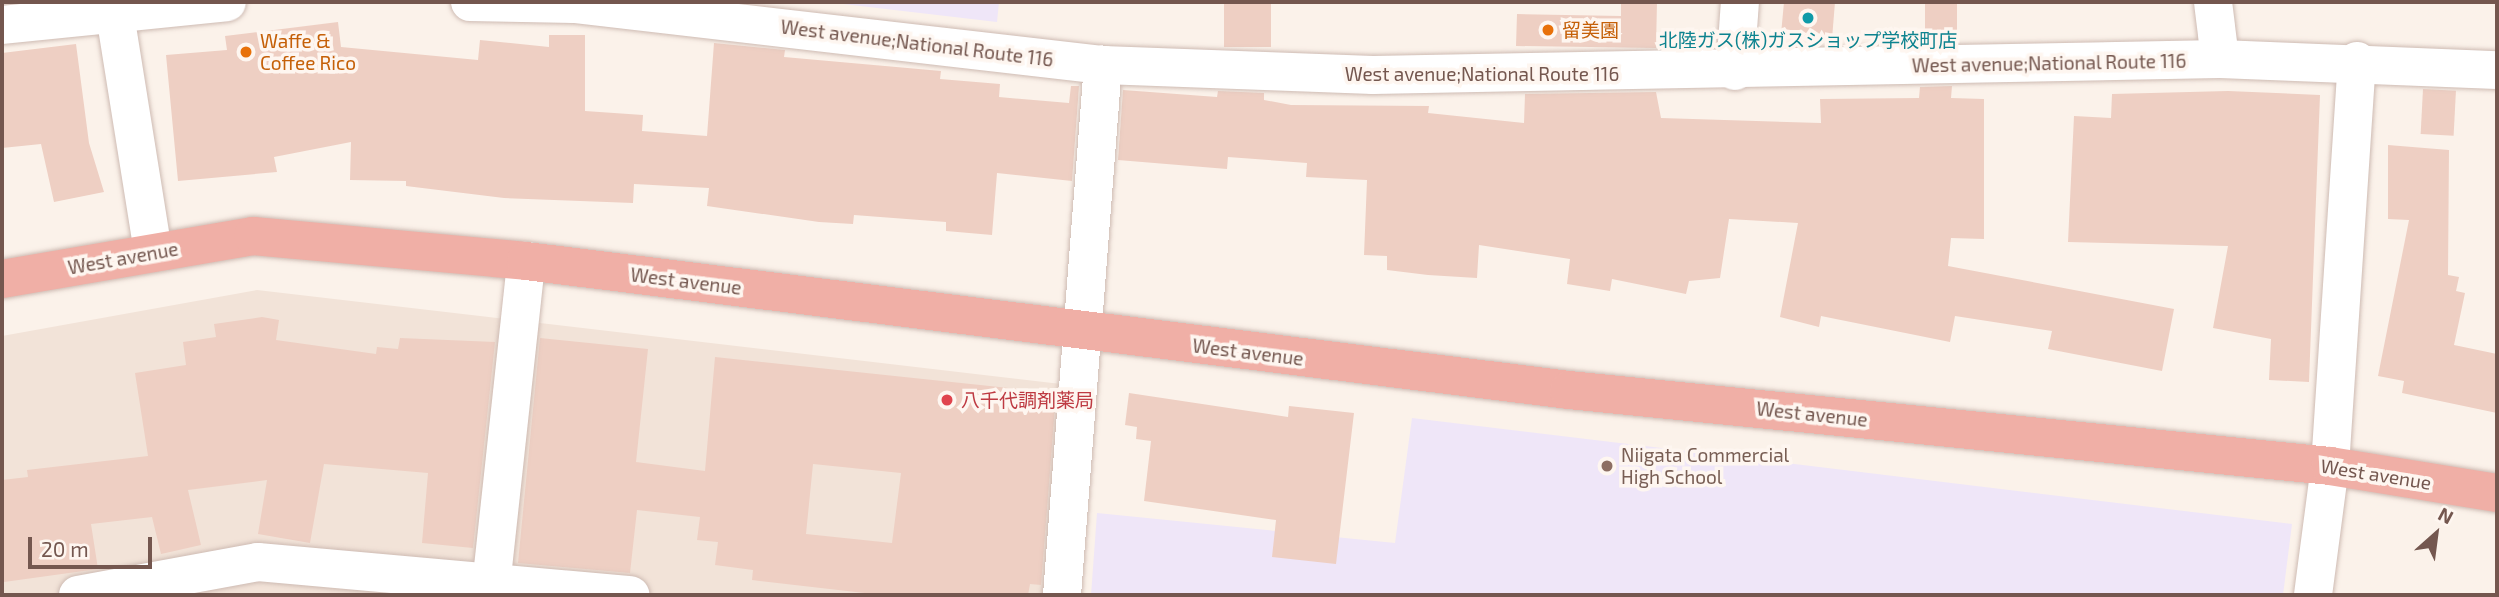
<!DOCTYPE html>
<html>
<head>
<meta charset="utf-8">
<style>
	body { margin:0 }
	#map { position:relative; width:2499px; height:597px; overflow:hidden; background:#fbf2ea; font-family:"Exo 2","Noto Sans JP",sans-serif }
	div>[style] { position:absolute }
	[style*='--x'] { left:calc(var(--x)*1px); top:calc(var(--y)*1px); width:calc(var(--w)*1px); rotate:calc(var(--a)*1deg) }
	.residential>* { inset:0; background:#f2e3d8 }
	.education>* { inset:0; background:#efe6f8 }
	.building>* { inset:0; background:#eecfc3; transform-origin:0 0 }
	.roads { filter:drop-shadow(0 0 2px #cebbb3) drop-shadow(0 0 2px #cebbb3) }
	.minor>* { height:38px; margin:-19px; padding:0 19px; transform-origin:19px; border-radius:19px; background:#fff }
	.highway>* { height:38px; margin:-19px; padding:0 19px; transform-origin:19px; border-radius:19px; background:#f0afa6 }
	.dots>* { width:19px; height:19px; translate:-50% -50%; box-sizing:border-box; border:4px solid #fef6f0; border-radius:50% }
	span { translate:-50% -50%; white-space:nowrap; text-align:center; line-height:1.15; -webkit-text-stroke:7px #fef6f0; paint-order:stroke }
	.food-label { font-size:19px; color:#c56008 }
	.left { translate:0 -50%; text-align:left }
	.culture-label { font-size:19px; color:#0d838f }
	.street-label { font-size:19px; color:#74574f }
	.health-label { font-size:19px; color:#be3a42 }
	.education-label { font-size:19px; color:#785e54 }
	.frame { position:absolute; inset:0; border:4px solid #74574f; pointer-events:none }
	.north { position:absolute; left:2401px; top:499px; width:70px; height:70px; -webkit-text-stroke:5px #fef6f0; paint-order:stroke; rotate:28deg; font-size:19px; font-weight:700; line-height:28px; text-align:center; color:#74574f }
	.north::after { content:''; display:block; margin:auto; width:24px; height:32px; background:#74574f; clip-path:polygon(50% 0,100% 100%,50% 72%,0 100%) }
	.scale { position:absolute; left:28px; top:537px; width:124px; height:32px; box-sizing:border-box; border:4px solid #74574f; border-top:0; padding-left:9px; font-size:21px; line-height:24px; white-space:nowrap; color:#74574f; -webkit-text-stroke:5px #fef6f0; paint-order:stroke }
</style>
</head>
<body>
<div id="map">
	<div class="residential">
		<i style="clip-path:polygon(257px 290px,1078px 386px,1060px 595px,2px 595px,2px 336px)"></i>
	</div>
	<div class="education">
		<i style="clip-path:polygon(826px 2px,999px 2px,997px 22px)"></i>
		<i style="clip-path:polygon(1412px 418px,2292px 524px,2283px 595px,1091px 595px,1097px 513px,1395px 543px)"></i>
	</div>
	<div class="building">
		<i style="left:1224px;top:2px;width:47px;height:45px"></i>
		<i style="clip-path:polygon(1621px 2px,1657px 2px,1656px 48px,1516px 46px,1517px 14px,1621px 16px)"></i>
		<i style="clip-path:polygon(1784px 2px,1835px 2px,1832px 39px,1781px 34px)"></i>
		<i style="left:1925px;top:2px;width:32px;height:41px"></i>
		<i style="clip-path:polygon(338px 22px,341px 47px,478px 60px,480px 40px,549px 47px,549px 35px,585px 35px,585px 111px,643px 115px,642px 131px,707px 136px,714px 43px,785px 50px,784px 57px,941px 71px,940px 79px,1000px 84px,999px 97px,1069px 103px,1071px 86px,1079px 86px,1072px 181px,997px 173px,992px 235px,946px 231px,946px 222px,854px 215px,853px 224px,819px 222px,707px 206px,709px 188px,634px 184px,633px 203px,504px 198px,406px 186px,406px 181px,350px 180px,351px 142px,274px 157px,277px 172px,178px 181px,166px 55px,227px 50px,225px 36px)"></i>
		<i style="clip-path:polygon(76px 44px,89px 143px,104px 192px,54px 202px,41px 144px,2px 148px,2px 53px)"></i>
		<i style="clip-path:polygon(1952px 86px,1951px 98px,1984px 99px,1984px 239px,1951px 238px,1948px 266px,2174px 309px,2162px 371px,2048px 349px,2052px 331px,1955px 316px,1950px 342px,1821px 316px,1819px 327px,1780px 317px,1798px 223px,1729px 219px,1720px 278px,1689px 281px,1686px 294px,1612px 279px,1610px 291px,1567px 284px,1570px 259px,1479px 245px,1477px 278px,1428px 275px,1387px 270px,1387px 256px,1364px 255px,1367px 180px,1306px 177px,1307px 163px,1228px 157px,1227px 169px,1118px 160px,1123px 90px,1217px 97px,1218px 91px,1264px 93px,1264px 100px,1291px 105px,1429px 106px,1428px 113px,1524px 123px,1525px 94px,1656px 92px,1661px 118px,1821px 123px,1820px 99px,1919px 98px,1920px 87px)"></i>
		<i style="left:2423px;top:89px;width:33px;height:45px;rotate:3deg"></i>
		<i style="clip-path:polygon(2228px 91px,2320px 95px,2309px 382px,2269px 380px,2271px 339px,2213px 328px,2228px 246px,2068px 242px,2074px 116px,2111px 118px,2112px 94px)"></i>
		<i style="clip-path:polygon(2388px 145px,2449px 150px,2448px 275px,2459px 277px,2456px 291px,2465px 293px,2454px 345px,2497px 354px,2497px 413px,2402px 393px,2404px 381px,2378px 376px,2409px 220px,2388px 219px)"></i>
		<i style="clip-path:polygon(262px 317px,279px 320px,276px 340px,376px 354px,377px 347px,398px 349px,400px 338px,495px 342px,473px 548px,422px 543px,428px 473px,324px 464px,310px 543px,258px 534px,267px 480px,188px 490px,201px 545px,161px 554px,152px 517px,91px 524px,98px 569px,4px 582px,2px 480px,28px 477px,27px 470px,148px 456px,135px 373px,186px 365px,183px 342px,216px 337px,214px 324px)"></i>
		<i style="clip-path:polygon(evenodd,540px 338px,648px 349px,636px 462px,705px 471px,715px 357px,1056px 393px,1041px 585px,1030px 584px,1028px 595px,882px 595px,752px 580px,753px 570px,715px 565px,718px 542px,697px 540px,700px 517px,637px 510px,630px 573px,518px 563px,540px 338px,813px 464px,901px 473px,892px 543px,806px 534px,813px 464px)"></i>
		<i style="clip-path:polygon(1129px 393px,1288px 417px,1289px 406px,1354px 413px,1336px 564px,1272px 557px,1276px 520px,1144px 501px,1151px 441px,1136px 439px,1137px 427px,1125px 425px)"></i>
	</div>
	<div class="roads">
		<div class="minor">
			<i style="--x:113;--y:2;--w:253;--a:80.9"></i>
			<i style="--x:470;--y:2;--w:104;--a:1.1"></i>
			<i style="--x:574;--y:4;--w:533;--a:6.58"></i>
			<i style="--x:1103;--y:65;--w:270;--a:2.1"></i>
			<i style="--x:1373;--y:75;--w:847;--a:-1.08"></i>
			<i style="--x:2220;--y:59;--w:277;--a:2.3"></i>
			<i style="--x:2213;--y:2;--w:57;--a:83"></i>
			<i style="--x:2;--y:25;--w:226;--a:-5.8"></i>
			<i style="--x:1735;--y:71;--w:69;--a:-85.9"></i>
			<i style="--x:78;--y:595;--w:183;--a:-10.4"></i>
			<i style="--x:258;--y:562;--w:374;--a:5.1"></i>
			<i style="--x:490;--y:595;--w:336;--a:-83.8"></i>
			<i style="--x:1062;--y:595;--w:532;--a:-85.58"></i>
			<i style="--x:2313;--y:595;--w:130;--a:-82.5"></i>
			<i style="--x:2330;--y:466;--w:406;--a:-86.2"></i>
		</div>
		<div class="highway">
			<i style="--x:2;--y:279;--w:255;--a:-9.7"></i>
			<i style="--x:253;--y:236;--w:274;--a:5.2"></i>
			<i style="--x:526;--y:261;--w:1051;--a:7.05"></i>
			<i style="--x:1569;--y:390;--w:765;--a:5.7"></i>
			<i style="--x:2330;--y:466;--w:169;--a:9.2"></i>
		</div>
	</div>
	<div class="dots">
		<i style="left:1808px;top:18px;background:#0f9aa8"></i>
		<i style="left:1548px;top:30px;background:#e8710a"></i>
		<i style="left:246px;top:52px;background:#e8710a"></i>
		<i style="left:947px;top:400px;background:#e0444e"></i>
		<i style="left:1607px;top:466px;background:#8d6e63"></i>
	</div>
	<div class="food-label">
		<span class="left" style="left:1562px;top:30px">留美園</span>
		<span class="left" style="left:260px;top:52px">Waffe &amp;<br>Coffee Rico</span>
	</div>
	<div class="culture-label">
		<span style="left:1808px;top:40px">北陸ガス(株)ガスショップ学校町店</span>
	</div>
	<div class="street-label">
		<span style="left:917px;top:43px;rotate:7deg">West avenue;National Route 116</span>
		<span style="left:2049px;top:63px;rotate:-1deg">West avenue;National Route 116</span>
		<span style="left:1482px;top:74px">West avenue;National Route 116</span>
		<span style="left:123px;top:258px;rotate:-10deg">West avenue</span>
		<span style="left:686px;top:281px;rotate:7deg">West avenue</span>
		<span style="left:1248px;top:352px;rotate:7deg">West avenue</span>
		<span style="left:1812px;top:414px;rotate:6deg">West avenue</span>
		<span style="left:2376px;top:474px;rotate:9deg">West avenue</span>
	</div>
	<div class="health-label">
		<span class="left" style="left:961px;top:400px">八千代調剤薬局</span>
	</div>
	<div class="education-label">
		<span class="left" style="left:1621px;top:466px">Niigata Commercial<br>High School</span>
	</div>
	<div class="frame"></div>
	<div class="north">N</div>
	<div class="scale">20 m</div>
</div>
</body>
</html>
